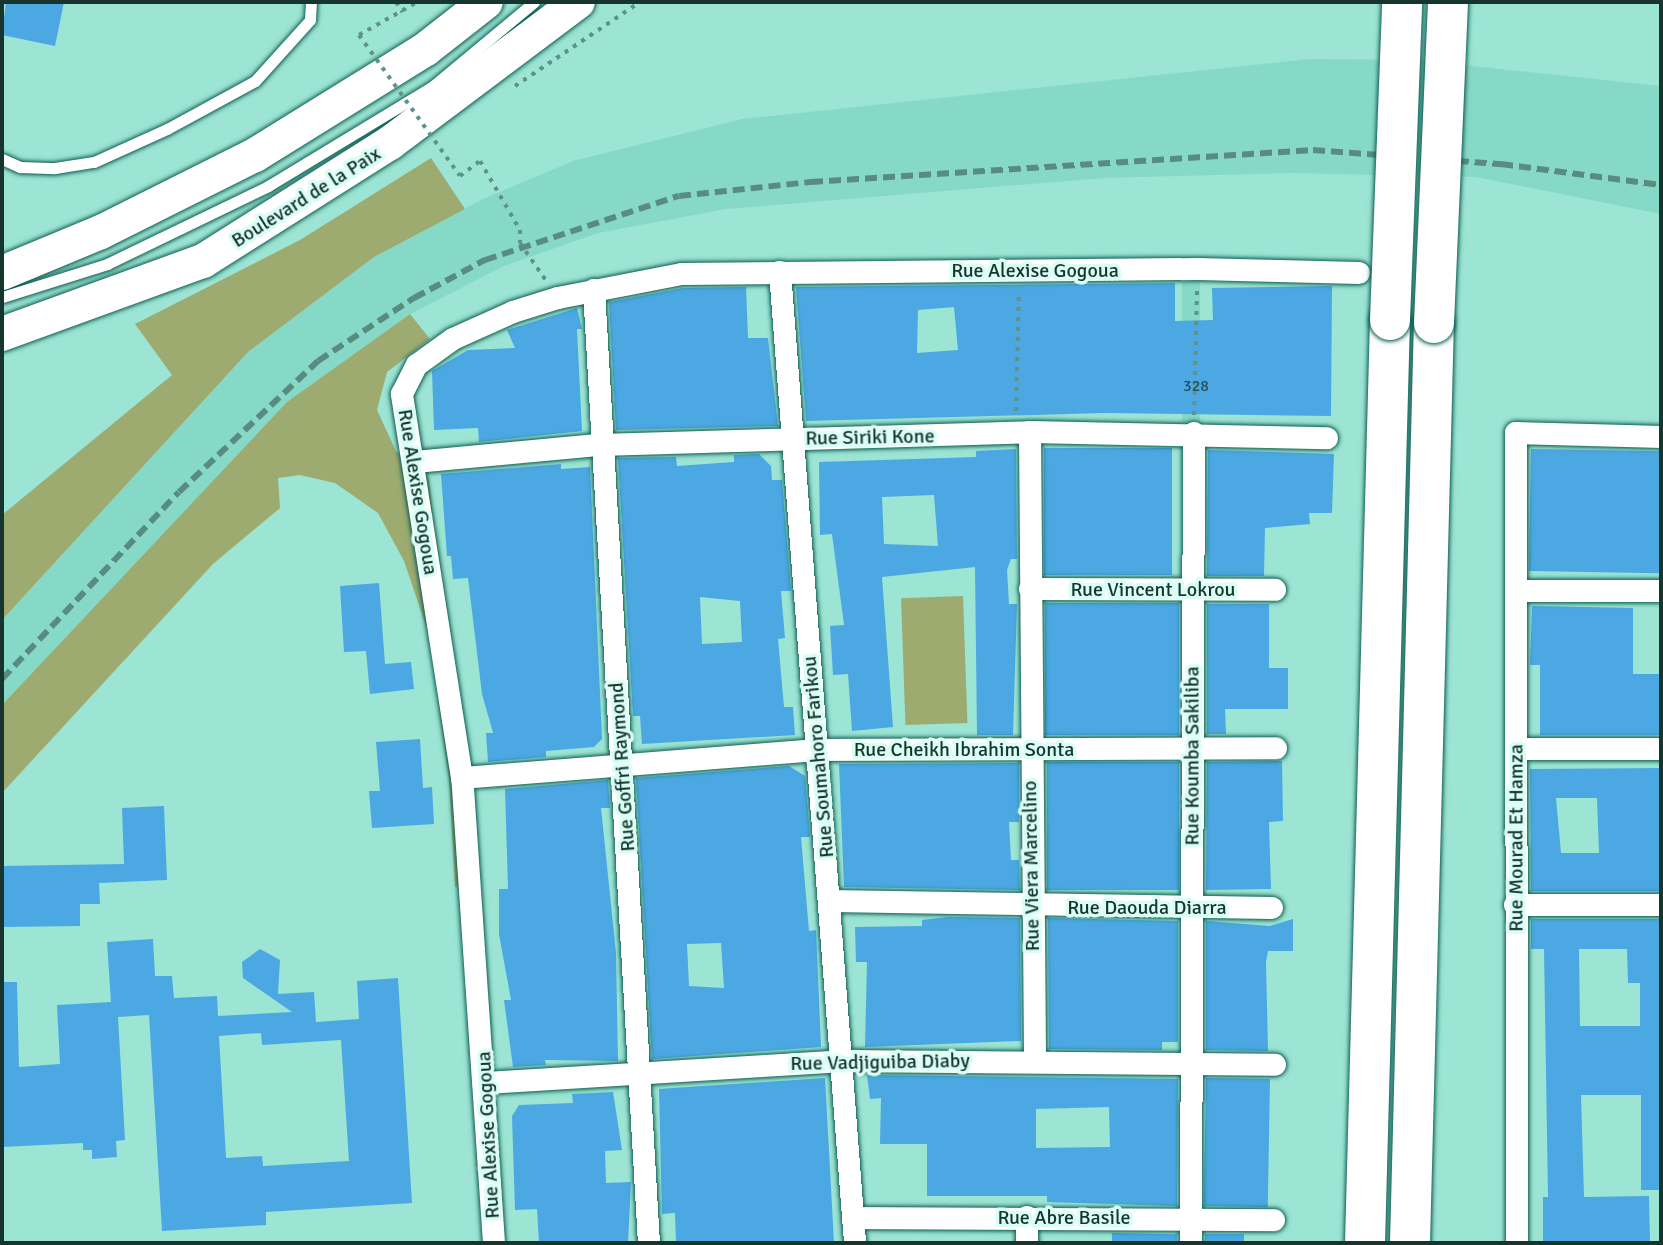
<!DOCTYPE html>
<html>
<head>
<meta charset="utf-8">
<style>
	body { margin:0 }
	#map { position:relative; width:1663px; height:1245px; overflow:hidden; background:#9ce4d4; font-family:Signika,sans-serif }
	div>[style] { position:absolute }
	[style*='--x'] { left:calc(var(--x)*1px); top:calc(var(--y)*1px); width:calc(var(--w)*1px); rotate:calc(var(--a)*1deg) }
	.built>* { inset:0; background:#87d9c7; transform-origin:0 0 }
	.green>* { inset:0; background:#9dab70; transform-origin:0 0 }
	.building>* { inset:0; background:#4ba8e2; transform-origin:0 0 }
	.path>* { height:4px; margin-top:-2px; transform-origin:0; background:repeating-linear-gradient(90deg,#5f9388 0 4px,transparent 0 10px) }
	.roads { filter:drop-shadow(0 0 2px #0d5e52) drop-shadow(0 0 2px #0d5e52) }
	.service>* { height:11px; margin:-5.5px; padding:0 5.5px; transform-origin:5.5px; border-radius:5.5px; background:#fff }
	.minor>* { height:22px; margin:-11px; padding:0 11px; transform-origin:11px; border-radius:11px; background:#fff }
	.primary>* { height:34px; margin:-17px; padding:0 17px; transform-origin:17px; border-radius:17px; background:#fff }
	.motorway>* { height:40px; margin:-20px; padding:0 20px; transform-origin:20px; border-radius:20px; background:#fff }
	.rail>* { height:6px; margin-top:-3px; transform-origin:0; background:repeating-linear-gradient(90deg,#598c81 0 12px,transparent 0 18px) }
	.path-bridge>* { height:4px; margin-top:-2px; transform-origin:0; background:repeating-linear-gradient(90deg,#5f9388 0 4px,transparent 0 10px) }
	.bridges { filter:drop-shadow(0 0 2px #0d5e52) drop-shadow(0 0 2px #0d5e52) }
	.motorway-bridge>* { height:40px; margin:-20px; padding:0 20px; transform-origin:20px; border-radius:20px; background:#fff }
	span { translate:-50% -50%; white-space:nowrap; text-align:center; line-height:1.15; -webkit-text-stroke:7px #dafdf4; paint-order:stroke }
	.number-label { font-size:16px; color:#24525c }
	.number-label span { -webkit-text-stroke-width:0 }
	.street-label { font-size:20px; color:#17352f }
	.frame { position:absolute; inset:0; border:4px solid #17352f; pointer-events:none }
</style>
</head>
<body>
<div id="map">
	<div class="built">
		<i style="clip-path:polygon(1310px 59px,1416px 60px,1661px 86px,1661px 214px,1476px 177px,1290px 173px,1105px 178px,726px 209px,598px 233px,504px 266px,410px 314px,287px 402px,2px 705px,2px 620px,248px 352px,374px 257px,483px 199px,573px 161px,742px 119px)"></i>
		<i style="left:1182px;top:282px;width:18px;height:140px"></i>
	</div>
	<div class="green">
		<i style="clip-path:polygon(431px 158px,465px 209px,374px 257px,248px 352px,2px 620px,2px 515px,172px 375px,135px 324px,300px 240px)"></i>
		<i style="clip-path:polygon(410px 314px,430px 339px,387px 372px,377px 410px,396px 451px,429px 478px,469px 889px,455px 887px,449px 780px,430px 638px,404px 561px,378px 513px,335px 483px,300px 475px,278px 478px,280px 508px,213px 564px,2px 793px,2px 705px,287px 402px)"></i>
		<i style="left:963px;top:596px;width:127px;height:62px;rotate:88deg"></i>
	</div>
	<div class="building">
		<i style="clip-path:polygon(6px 2px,64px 2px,55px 46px,2px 35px)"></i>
		<i style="clip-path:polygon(evenodd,1175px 283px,1175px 321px,1213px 320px,1212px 288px,1332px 286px,1331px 416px,1105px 413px,806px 421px,796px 287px,1175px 283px,954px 307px,958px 350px,917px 353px,918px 310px,954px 307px)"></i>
		<i style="clip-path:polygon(746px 287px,748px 338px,768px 338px,778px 426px,616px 430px,609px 302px,683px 288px)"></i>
		<i style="clip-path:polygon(577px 308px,582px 329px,577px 329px,582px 431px,479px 442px,478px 428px,434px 430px,432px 371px,468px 350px,515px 348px,507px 330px)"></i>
		<i style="left:1044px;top:448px;width:128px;height:127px"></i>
		<i style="clip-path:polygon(evenodd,1016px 449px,1017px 559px,1011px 559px,1007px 570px,1009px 604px,1017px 604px,1013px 735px,977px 735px,975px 567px,882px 577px,893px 727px,852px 731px,848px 674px,833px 675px,830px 626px,844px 625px,832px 534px,820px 535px,819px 462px,976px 457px,976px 451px,1016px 449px,934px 495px,938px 546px,884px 544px,882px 497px,934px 495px)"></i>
		<i style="left:1531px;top:449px;width:130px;height:122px;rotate:1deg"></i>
		<i style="clip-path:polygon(1208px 450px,1334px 454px,1332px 513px,1309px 513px,1310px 524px,1265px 528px,1264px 576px,1207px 576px)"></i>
		<i style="clip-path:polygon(evenodd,759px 454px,771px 466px,772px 480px,782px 480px,791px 591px,781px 591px,785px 638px,778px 639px,784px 707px,793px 707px,795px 735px,642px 744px,640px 716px,633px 716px,618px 458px,676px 457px,677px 466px,734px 462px,734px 455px,759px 454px,700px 597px,740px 601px,742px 642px,702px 644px,700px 597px)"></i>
		<i style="clip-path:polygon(561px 464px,561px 469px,590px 467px,602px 739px,594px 747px,546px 751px,546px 757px,488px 762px,486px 733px,493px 733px,482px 694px,468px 578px,453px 579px,451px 556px,447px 556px,441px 474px)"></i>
		<i style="clip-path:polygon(379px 583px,385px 664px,411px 662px,414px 689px,370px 694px,366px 651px,344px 652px,340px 586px)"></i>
		<i style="left:1045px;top:603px;width:134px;height:132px"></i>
		<i style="clip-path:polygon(1207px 604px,1269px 604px,1269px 668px,1288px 668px,1288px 709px,1225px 709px,1226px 734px,1207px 734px)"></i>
		<i style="clip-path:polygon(1532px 606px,1633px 608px,1633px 674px,1661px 674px,1661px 735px,1540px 735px,1540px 665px,1530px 665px)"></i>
		<i style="clip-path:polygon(420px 739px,423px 788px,432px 787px,434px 824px,372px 828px,369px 791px,380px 791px,376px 742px)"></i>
		<i style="clip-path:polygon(1282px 761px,1283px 821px,1269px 822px,1271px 889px,1206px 890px,1207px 762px)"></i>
		<i style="left:1179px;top:762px;width:128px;height:132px;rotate:90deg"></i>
		<i style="clip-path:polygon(1019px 763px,1019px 822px,1009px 822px,1011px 860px,1019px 860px,1020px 890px,844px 887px,839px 764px)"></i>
		<i style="clip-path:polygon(evenodd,789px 766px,805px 776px,810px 837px,801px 837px,809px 931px,816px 930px,821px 1047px,652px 1059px,636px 778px,789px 766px,721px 943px,724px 988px,689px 986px,687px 944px,721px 943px)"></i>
		<i style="clip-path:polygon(evenodd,1661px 768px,1661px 891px,1531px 891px,1530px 769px,1661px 768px,1556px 798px,1597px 798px,1599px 853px,1561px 853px,1556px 798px)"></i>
		<i style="clip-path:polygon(608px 780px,610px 808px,601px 808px,616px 953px,618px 1061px,545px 1060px,546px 1065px,513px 1067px,504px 1000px,511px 1000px,499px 934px,499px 889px,508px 889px,505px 789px)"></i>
		<i style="clip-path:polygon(164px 806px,167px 880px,99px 883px,100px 904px,80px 904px,80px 926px,2px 927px,2px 866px,124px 864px,122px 808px)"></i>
		<i style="clip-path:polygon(948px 917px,1020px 918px,1021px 1041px,865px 1047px,867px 962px,856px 962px,855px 927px,922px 926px,922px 920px)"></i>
		<i style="clip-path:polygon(1048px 918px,1178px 921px,1178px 1042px,1162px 1042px,1162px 1050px,1049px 1049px)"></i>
		<i style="clip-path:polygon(1293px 919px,1293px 951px,1268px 951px,1266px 962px,1268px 1051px,1206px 1050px,1206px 921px,1270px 926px)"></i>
		<i style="clip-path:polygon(evenodd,1531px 919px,1661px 919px,1661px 1190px,1641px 1190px,1641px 1095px,1581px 1095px,1584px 1197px,1649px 1196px,1650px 1243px,1543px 1243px,1543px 1197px,1548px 1197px,1544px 949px,1531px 949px,1531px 919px,1579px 949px,1627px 949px,1628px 983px,1640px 983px,1640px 1026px,1580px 1026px,1579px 949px)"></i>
		<i style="clip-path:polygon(evenodd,153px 939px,155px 976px,172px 976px,174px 998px,217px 996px,218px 1016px,292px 1012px,243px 978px,242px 962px,260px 949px,280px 960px,278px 994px,314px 992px,316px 1022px,359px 1019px,357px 981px,398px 978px,412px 1203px,266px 1212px,266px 1225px,162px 1231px,149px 1015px,118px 1017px,125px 1140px,116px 1141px,117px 1157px,92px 1159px,92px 1150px,83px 1150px,83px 1143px,2px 1147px,2px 982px,17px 982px,19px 1067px,60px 1064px,57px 1005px,111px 1002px,107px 942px,153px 939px,261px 1033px,262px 1045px,341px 1040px,349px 1161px,263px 1166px,262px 1156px,226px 1158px,219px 1036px,261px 1033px)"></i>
		<i style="clip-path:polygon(evenodd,867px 1075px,1178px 1079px,1177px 1206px,1047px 1202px,1047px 1196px,927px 1196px,927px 1144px,880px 1144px,881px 1098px,870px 1099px,867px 1075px,1109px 1107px,1110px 1147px,1036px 1148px,1036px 1109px,1109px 1107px)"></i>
		<i style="clip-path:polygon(825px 1078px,834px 1243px,676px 1243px,675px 1213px,662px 1214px,659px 1089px)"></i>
		<i style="left:1206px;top:1078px;width:64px;height:128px;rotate:1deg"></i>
		<i style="clip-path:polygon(613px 1092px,622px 1150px,605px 1151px,606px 1183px,631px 1182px,628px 1243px,539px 1243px,537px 1209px,515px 1210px,512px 1116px,519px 1105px,573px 1103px,572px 1094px)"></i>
		<i style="left:1112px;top:1233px;width:65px;height:10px;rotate:1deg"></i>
		<i style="left:1205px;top:1234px;width:39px;height:9px"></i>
	</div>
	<div class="path">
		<i style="--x:396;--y:2;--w:12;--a:59"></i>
		<i style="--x:359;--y:35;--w:67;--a:-29.6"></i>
		<i style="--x:515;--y:86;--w:151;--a:-33.9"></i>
		<i style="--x:460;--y:176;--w:25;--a:-37"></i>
		<i style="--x:480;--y:161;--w:80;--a:59.9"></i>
		<i style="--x:520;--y:230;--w:13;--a:90"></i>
		<i style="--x:520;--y:243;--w:47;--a:55.3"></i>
		<i style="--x:1016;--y:411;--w:120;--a:-88.6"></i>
		<i style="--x:1194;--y:415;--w:127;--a:-88.6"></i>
	</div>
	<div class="roads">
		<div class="service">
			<i style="--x:2;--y:159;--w:20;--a:24"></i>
			<i style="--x:20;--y:167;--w:35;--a:2"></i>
			<i style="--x:55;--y:168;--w:39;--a:-9"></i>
			<i style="--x:94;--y:162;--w:80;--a:-24.3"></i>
			<i style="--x:167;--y:129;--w:100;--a:-28.6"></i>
			<i style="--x:255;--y:81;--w:82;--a:-48"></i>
			<i style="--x:310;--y:20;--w:18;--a:-87"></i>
			<i style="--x:2;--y:297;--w:110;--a:-17.4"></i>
			<i style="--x:107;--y:264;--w:179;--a:-25.8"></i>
			<i style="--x:268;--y:186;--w:193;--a:-31.2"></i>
			<i style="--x:433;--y:86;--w:131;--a:-39.7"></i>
		</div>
		<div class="minor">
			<i style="--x:780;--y:272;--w:974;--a:85.58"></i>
			<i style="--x:594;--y:290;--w:955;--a:86.7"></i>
			<i style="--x:1030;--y:432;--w:628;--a:89.54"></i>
			<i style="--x:415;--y:462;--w:186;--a:-5.3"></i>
			<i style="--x:600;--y:445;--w:430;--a:-1.7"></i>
			<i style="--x:1030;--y:432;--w:297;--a:1.2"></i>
			<i style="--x:1030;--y:589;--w:245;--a:0.2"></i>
			<i style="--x:1516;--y:591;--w:145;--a:0"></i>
			<i style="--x:1516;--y:749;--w:145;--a:0"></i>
			<i style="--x:462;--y:778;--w:355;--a:-4.5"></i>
			<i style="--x:816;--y:750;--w:460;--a:-0.2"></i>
			<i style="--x:830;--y:901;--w:442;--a:0.9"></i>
			<i style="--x:1515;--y:905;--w:146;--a:0"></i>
			<i style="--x:486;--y:1083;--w:358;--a:-3.5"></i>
			<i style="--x:843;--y:1061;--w:432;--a:0.5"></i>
			<i style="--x:1027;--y:1217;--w:26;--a:90"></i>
			<i style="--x:854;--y:1218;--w:420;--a:0.3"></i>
			<i style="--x:494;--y:1243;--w:466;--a:-93.9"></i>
			<i style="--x:462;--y:778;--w:389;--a:-98.9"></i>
			<i style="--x:402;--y:394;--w:33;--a:-63"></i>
			<i style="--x:417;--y:365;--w:44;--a:-35.8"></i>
			<i style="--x:453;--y:339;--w:66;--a:-24.2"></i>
			<i style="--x:513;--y:312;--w:47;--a:-17.3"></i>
			<i style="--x:558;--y:298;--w:126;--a:-11"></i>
			<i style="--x:682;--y:274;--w:516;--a:-0.56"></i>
			<i style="--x:1198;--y:269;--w:161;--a:1.4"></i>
			<i style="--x:1191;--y:1243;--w:810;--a:-89.79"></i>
			<i style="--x:1517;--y:1243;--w:810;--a:-90.07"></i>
			<i style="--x:1516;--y:433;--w:145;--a:1.6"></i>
		</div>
		<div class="primary">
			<i style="--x:2;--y:273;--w:107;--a:-22.5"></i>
			<i style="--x:101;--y:232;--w:172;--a:-26.6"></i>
			<i style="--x:255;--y:155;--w:201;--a:-31.8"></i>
			<i style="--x:426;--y:49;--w:76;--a:-38.1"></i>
			<i style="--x:2;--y:334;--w:214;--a:-20"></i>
			<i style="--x:203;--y:261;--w:221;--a:-32.3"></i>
			<i style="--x:390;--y:143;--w:235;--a:-36.9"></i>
		</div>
		<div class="motorway">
			<i style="--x:1365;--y:1243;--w:923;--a:-88.45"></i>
			<i style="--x:1410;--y:1243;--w:920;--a:-88.51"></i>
		</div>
	</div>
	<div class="rail">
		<i style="--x:2;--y:679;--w:257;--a:-46.6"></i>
		<i style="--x:179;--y:492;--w:191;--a:-43.3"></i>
		<i style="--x:318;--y:361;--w:115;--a:-33.3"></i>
		<i style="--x:414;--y:298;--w:81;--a:-28.2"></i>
		<i style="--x:485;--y:260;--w:204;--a:-18.3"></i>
		<i style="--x:679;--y:196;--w:133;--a:-6.1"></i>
		<i style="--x:811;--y:182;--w:503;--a:-3.65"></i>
		<i style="--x:1313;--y:150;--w:189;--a:4.3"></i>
		<i style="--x:1501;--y:164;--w:161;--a:7.5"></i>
	</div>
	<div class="path-bridge">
		<i style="--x:359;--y:35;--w:173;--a:54.4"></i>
	</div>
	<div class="bridges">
		<div class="motorway-bridge">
			<i style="--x:1390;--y:320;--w:318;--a:-87.8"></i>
			<i style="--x:1434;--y:323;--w:321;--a:-87.5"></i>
		</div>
	</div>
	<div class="number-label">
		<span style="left:1196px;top:386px">328</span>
	</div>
	<div class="street-label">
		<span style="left:306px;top:197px;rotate:-32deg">Boulevard de la Paix</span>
		<span style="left:1035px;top:270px">Rue Alexise Gogoua</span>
		<span style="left:870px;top:437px;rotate:-1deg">Rue Siriki Kone</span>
		<span style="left:418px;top:492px;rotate:81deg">Rue Alexise Gogoua</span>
		<span style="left:1153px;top:589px">Rue Vincent Lokrou</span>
		<span style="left:964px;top:749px">Rue Cheikh Ibrahim Sonta</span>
		<span style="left:1192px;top:756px;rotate:-90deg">Rue Koumba Sakiliba</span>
		<span style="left:818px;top:757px;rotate:-95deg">Rue Soumahoro Farikou</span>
		<span style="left:622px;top:767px;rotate:-94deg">Rue Goffri Raymond</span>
		<span style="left:1516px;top:838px;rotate:-90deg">Rue Mourad Et Hamza</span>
		<span style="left:1031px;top:866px;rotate:-91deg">Rue Viera Marcelino</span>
		<span style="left:1147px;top:907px">Rue Daouda Diarra</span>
		<span style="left:880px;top:1062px;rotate:-1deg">Rue Vadjiguiba Diaby</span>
		<span style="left:488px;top:1135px;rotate:-93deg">Rue Alexise Gogoua</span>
		<span style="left:1064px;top:1217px">Rue Abre Basile</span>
	</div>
	<div class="frame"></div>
</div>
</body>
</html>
